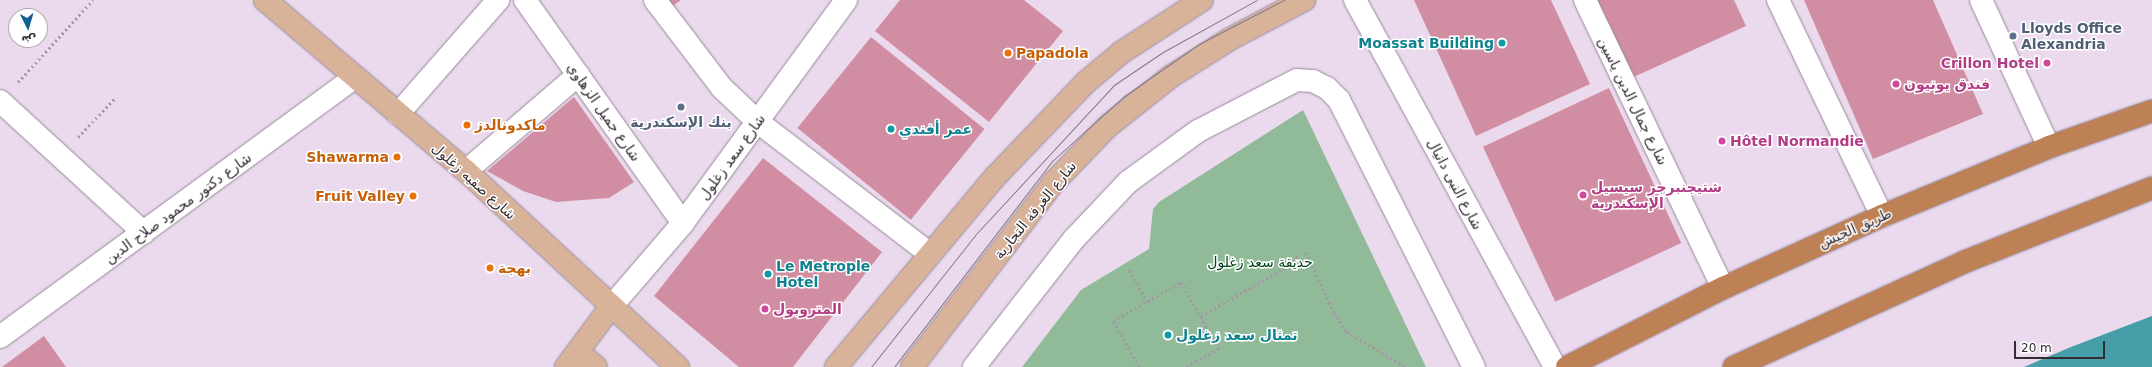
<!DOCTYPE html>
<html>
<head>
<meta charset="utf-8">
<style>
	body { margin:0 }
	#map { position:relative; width:2152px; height:367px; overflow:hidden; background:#ebdaee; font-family:"DejaVu Sans",Cairo,sans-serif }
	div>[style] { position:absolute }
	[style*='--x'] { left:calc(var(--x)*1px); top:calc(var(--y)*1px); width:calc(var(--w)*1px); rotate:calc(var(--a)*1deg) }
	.green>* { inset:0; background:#91ba99 }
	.water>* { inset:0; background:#469ea9 }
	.building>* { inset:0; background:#d18ea3; transform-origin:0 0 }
	.path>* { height:2.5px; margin-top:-1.25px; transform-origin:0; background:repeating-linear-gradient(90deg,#a396a5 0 2px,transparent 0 5px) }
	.roads { filter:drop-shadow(0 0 1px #97889a) drop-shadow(0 0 1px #97889a) }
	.minor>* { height:22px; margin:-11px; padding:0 11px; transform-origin:11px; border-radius:11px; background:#fff }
	.major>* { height:22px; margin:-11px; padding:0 11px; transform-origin:11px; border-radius:11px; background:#d8b399 }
	.highway>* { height:22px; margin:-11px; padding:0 11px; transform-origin:11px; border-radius:11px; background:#be8055 }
	.tram>* { height:1px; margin:-0.5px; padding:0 0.5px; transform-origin:0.5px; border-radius:0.5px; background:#827784 }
	.dots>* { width:11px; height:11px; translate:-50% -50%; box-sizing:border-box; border:2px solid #fff; border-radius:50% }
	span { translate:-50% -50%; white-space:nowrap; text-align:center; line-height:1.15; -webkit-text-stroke:3px #fff; paint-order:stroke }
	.service-label { font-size:14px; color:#4e5e75; font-weight:700 }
	.left { translate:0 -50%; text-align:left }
	.culture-label { font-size:14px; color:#0d838f; font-weight:700 }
	.right { translate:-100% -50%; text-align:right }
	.food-label { font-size:14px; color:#c56008; font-weight:700 }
	.hotel-label { font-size:14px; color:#b23c85; font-weight:700 }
	.street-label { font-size:14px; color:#312b32 }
	.park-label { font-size:14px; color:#00441c }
	.north { position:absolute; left:8px; top:8px; width:40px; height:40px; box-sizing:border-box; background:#fff; border:1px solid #adaaad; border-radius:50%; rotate:175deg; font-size:11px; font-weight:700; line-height:16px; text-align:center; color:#312b32 }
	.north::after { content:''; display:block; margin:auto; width:14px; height:18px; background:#135f92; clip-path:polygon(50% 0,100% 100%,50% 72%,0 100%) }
	.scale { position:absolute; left:2014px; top:341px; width:91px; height:18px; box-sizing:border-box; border:2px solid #312b32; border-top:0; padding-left:5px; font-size:12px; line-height:14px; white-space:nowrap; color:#312b32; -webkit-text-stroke:3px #fff; paint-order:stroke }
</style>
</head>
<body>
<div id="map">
	<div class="green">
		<i style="clip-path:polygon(1303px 110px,1426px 367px,1022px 367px,1081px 290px,1149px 249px,1153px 209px,1159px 202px)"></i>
	</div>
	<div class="water">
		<i style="clip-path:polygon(2152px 316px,2152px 367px,2024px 367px,2071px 347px)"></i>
	</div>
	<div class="building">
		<i style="clip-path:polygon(665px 0,681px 0,671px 7px)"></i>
		<i style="clip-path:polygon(900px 0,1024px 0,1063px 31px,989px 122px,875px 31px)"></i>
		<i style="clip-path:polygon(1414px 0,1551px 0,1590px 84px,1476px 136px)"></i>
		<i style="clip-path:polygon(1590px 0,1734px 0,1746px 26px,1627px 80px)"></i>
		<i style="clip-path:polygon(1804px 0,1933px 0,1983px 114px,1873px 159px)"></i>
		<i style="left:871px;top:37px;width:146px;height:117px;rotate:39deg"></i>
		<i style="left:1609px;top:88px;width:171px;height:139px;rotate:65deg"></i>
		<i style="clip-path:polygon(574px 97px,634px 182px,609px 198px,556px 202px,523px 191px,487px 171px)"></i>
		<i style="clip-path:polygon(763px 158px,882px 252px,793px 367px,739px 367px,654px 296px)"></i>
		<i style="clip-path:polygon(44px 336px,66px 367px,2px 367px)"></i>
	</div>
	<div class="path">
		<i style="--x:18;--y:82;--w:111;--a:-47.6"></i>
		<i style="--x:78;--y:137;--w:55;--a:-46.5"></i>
		<i style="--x:1306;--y:252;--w:67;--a:65.3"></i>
		<i style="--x:1334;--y:313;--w:23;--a:56"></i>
		<i style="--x:1347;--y:332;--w:69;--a:30.7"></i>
		<i style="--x:1130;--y:270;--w:36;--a:62"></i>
		<i style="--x:1201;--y:316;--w:97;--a:-29.7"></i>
		<i style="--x:1285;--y:268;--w:19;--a:-43"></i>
		<i style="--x:1139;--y:367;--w:53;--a:-119.5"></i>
		<i style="--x:1113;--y:321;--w:78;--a:-29.8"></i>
		<i style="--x:1181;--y:282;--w:77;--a:60.4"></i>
		<i style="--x:1219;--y:349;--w:37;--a:151"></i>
	</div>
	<div class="roads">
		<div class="minor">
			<i style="--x:525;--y:0;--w:273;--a:54.7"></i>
			<i style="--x:655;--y:0;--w:111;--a:52.7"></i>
			<i style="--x:722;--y:88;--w:50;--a:43.4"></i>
			<i style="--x:758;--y:122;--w:217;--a:37.5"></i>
			<i style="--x:1355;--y:0;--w:418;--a:61.4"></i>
			<i style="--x:1585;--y:0;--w:319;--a:64.4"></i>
			<i style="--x:1778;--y:0;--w:240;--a:64.3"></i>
			<i style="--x:1981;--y:0;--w:162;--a:65.2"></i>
			<i style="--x:0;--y:101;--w:195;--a:42.5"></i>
			<i style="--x:398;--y:114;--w:152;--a:-48.7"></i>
			<i style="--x:466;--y:171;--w:148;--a:-40.6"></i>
			<i style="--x:610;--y:308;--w:112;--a:-49.3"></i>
			<i style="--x:683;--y:223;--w:276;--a:-53.8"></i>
			<i style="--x:0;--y:337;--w:440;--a:-36.2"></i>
			<i style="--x:974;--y:367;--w:162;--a:-52"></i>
			<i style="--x:1074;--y:239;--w:79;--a:-46.5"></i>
			<i style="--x:1128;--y:182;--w:87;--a:-36.1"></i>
			<i style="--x:1198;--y:131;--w:111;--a:-27.3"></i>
			<i style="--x:1297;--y:80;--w:16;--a:4"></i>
			<i style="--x:1313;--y:81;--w:16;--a:27"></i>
			<i style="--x:1327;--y:88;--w:17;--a:45"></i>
			<i style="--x:1339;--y:100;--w:299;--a:63.2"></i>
		</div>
		<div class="major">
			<i style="--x:265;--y:0;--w:264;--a:40.4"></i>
			<i style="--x:466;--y:171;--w:289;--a:42.8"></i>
			<i style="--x:578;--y:352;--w:23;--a:40"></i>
			<i style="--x:566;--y:367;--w:74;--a:-53.3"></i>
			<i style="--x:836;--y:367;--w:248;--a:-50.1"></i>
			<i style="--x:995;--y:177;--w:130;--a:-46.2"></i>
			<i style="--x:1085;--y:83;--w:48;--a:-40"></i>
			<i style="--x:1122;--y:52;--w:95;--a:-33"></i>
			<i style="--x:912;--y:367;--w:233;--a:-52.5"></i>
			<i style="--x:1054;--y:182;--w:78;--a:-46"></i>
			<i style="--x:1108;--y:126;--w:79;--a:-38.3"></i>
			<i style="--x:1170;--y:77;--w:71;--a:-32.3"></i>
			<i style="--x:1230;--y:39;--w:84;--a:-27.8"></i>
		</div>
		<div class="highway">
			<i style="--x:1567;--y:367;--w:175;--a:-26.9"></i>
			<i style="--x:1723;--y:288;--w:175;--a:-24.4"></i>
			<i style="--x:1882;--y:216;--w:181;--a:-22.4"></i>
			<i style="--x:2049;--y:147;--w:109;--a:-19.3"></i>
			<i style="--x:1734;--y:367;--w:253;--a:-24.5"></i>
			<i style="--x:1964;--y:262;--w:202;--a:-21.5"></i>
		</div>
	</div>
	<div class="tram">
		<i style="--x:871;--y:367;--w:169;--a:-51.7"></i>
		<i style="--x:976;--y:234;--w:203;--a:-47.2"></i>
		<i style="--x:1114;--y:85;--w:59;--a:-34"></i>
		<i style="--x:1163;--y:52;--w:107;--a:-29"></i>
		<i style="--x:894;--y:367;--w:260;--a:-52.5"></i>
		<i style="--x:1052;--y:161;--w:96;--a:-42"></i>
		<i style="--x:1123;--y:97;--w:93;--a:-34.9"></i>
		<i style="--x:1199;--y:44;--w:96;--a:-27.4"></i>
	</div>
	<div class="dots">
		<i style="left:2013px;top:36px;background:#5c6f8a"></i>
		<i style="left:1502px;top:43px;background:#0f9aa8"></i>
		<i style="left:1008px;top:53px;background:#e8710a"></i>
		<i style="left:2047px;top:63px;background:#d1479c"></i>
		<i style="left:1896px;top:84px;background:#d1479c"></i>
		<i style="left:681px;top:107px;background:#5c6f8a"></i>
		<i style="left:467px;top:125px;background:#e8710a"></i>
		<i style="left:891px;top:129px;background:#0f9aa8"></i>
		<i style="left:1722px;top:141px;background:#d1479c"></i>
		<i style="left:397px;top:157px;background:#e8710a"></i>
		<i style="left:1583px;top:195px;background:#d1479c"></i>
		<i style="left:413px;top:196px;background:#e8710a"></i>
		<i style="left:490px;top:268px;background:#e8710a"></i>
		<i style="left:768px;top:274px;background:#0f9aa8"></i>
		<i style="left:765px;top:309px;background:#d1479c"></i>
		<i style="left:1168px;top:335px;background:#0f9aa8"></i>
	</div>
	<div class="service-label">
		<span class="left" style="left:2021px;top:36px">Lloyds Office<br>Alexandria</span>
		<span style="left:681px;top:122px">بنك الإسكندرية</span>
	</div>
	<div class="culture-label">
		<span class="right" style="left:1494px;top:43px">Moassat Building</span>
		<span class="left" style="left:899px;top:129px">عمر أفندي</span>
		<span class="left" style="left:776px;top:274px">Le Metrople<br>Hotel</span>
		<span class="left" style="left:1176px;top:335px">تمثال سعد زغلول</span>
	</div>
	<div class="food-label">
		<span class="left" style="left:1016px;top:53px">Papadola</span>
		<span class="left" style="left:475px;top:125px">ماكدونالدز</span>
		<span class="right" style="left:389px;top:157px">Shawarma</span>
		<span class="right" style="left:405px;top:196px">Fruit Valley</span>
		<span class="left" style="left:498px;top:268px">بهجة</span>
	</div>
	<div class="hotel-label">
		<span class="right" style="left:2039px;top:63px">Crillon Hotel</span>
		<span class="left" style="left:1904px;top:84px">فندق يونيون</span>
		<span class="left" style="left:1730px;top:141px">Hôtel Normandie</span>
		<span class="left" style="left:1591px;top:195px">شتيجنبرجر سيسيل<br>الإسكندرية</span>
		<span class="left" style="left:773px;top:309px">المتروبول</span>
	</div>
	<div class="street-label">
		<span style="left:1633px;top:101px;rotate:64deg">شارع جمال الدين ياسين</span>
		<span style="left:604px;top:112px;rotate:55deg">شارع جميل الزهاوي</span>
		<span style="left:732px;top:157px;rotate:-54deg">شارع سعد زغلول</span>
		<span style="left:474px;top:181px;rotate:42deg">شارع صفيه زغلول</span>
		<span style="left:1455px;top:184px;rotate:62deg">شارع النبى دانيال</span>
		<span style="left:178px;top:208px;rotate:-36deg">شارع دكتور محمود صلاح الدين</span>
		<span style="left:1035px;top:210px;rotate:-51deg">شارع الغرفة التجارية</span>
		<span style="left:1855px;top:228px;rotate:-24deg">طريق الجيش</span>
	</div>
	<div class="park-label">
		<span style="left:1260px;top:262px">حديقة سعد زغلول</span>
	</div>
	<div class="north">ش</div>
	<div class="scale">20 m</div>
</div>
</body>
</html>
